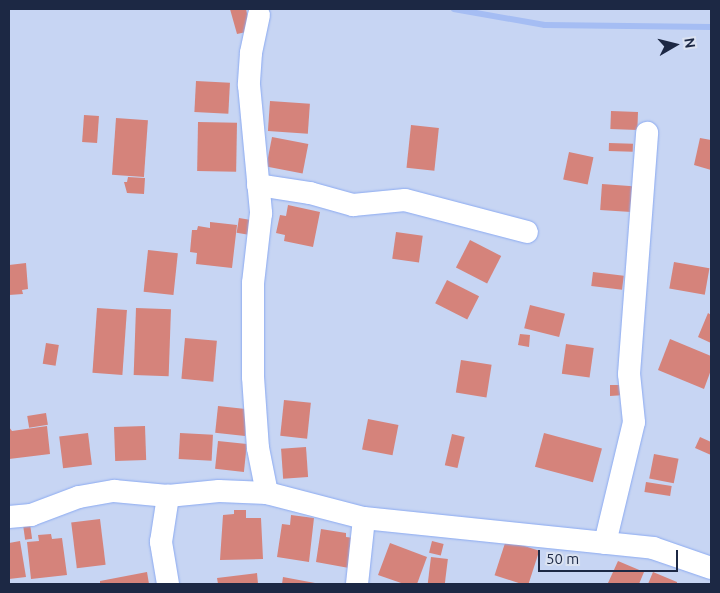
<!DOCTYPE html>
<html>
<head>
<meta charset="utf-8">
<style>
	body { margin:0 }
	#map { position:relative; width:720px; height:593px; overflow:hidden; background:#c7d5f3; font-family:Ubuntu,sans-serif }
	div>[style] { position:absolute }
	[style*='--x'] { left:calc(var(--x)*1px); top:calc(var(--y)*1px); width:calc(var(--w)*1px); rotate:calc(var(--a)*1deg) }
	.stream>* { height:5.5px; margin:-2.75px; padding:0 2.75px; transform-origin:2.75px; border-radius:2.75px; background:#a5bdf3 }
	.building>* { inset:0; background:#d5837b; transform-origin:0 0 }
	.roads { filter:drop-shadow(0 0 1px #8baaf1) drop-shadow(0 0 1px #8baaf1) }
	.street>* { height:22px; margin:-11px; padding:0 11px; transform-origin:11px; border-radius:11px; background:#fff }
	span { translate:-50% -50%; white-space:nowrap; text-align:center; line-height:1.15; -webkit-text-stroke:5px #dbe2f1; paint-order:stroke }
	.frame { position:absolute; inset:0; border:10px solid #1c2844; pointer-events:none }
	.north { position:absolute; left:650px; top:20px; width:50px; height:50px; -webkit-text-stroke:4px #dbe2f1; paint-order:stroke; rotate:82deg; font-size:14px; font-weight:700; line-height:20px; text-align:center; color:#1c2844 }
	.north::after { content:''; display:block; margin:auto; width:18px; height:22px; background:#1c2844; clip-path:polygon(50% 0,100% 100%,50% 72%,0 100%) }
	.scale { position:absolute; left:538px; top:550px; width:140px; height:22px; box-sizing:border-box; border:2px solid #1c2844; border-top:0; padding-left:6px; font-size:15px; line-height:18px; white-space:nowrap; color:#1c2844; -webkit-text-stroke:4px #dbe2f1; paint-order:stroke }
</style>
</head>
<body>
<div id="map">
	<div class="stream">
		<i style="--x:454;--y:9;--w:92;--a:10"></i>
		<i style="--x:545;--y:25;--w:166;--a:0.7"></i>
	</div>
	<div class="building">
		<i style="clip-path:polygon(230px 9px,246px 9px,251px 31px,237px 34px)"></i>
		<i style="left:196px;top:81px;width:34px;height:31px;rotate:3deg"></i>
		<i style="left:270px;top:101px;width:40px;height:30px;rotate:4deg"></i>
		<i style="left:611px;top:111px;width:27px;height:18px;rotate:2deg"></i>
		<i style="left:84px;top:115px;width:15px;height:27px;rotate:4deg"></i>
		<i style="left:116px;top:118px;width:32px;height:57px;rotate:4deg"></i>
		<i style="left:198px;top:122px;width:39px;height:49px;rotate:1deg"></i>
		<i style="left:411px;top:125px;width:28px;height:43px;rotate:6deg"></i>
		<i style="left:272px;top:137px;width:37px;height:30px;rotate:11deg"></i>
		<i style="clip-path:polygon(700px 138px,711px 140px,711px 170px,694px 165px)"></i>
		<i style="left:609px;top:143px;width:24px;height:8px;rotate:2deg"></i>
		<i style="left:569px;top:152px;width:25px;height:28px;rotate:12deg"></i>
		<i style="clip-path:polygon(128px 177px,145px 178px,144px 194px,127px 193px,124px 182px,127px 182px)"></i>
		<i style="left:602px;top:184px;width:31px;height:26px;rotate:4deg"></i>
		<i style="clip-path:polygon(288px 205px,320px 212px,313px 247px,284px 241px,285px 235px,276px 233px,280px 215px,286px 216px)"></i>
		<i style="left:239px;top:218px;width:12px;height:15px;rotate:9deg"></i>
		<i style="clip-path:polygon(210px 222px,237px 225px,232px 268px,196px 264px,197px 253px,190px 252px,192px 230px,197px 230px,198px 226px,210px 228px)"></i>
		<i style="left:396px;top:232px;width:27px;height:27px;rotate:8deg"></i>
		<i style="left:470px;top:240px;width:35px;height:31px;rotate:27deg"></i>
		<i style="left:148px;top:250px;width:30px;height:42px;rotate:6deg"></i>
		<i style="left:674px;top:262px;width:36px;height:27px;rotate:10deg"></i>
		<i style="clip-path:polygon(26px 263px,28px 289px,22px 290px,23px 294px,9px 295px,9px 265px)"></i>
		<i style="left:593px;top:272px;width:31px;height:14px;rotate:7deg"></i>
		<i style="left:447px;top:280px;width:36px;height:26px;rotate:27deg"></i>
		<i style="left:530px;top:305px;width:36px;height:24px;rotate:14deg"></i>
		<i style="left:97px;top:308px;width:30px;height:65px;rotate:4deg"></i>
		<i style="left:136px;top:308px;width:35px;height:67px;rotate:2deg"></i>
		<i style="clip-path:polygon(708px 313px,711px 315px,711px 343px,698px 337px)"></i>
		<i style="clip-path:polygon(520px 334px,530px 335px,529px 347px,518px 345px)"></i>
		<i style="left:185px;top:338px;width:32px;height:41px;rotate:5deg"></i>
		<i style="clip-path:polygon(670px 339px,711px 356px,711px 370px,704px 389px,658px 370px)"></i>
		<i style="left:46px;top:343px;width:13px;height:21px;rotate:9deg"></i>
		<i style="left:566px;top:344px;width:28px;height:30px;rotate:8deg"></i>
		<i style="left:461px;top:360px;width:31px;height:33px;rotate:9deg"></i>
		<i style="clip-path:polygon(610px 385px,624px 385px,625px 395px,610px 396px)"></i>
		<i style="left:284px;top:400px;width:27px;height:36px;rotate:6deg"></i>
		<i style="left:218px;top:406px;width:30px;height:27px;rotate:6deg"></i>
		<i style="left:46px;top:413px;width:12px;height:19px;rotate:81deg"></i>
		<i style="left:368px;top:419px;width:31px;height:31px;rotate:11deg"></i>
		<i style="clip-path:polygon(47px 426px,50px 454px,9px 459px,9px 427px,12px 431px)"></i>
		<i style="left:145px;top:426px;width:34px;height:31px;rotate:88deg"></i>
		<i style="left:88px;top:433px;width:32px;height:29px;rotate:83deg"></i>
		<i style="left:180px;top:433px;width:33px;height:26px;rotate:3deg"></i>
		<i style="left:544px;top:433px;width:60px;height:35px;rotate:15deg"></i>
		<i style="left:452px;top:434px;width:13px;height:32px;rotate:13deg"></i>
		<i style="clip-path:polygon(700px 437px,711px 442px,711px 455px,695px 448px)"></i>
		<i style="left:218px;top:441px;width:29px;height:28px;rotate:6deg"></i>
		<i style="left:306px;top:447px;width:30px;height:25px;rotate:86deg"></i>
		<i style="left:654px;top:454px;width:25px;height:25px;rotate:11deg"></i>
		<i style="left:646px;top:482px;width:26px;height:10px;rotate:9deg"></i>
		<i style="clip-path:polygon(234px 510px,246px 510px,246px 518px,261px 518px,263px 559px,220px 560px,223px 515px,234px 514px)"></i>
		<i style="clip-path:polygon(291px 515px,314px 518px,309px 562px,277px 557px,282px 524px,290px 525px)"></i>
		<i style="left:100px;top:519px;width:46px;height:29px;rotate:83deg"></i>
		<i style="left:30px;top:524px;width:15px;height:7px;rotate:82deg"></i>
		<i style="clip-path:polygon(321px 529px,346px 533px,346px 537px,354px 538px,349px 568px,316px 562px)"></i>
		<i style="clip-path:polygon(51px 534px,52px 539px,62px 538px,67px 575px,31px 579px,27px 542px,39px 541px,38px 535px)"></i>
		<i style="left:506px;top:540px;width:35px;height:37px;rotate:18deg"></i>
		<i style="clip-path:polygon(20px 541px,26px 577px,9px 579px,9px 543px)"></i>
		<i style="left:432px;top:541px;width:12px;height:12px;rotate:14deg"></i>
		<i style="clip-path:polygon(390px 543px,427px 557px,417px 584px,404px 584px,378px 575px)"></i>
		<i style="left:431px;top:557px;width:17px;height:27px;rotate:7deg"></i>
		<i style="clip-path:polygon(618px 561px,644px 572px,639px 584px,608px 583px)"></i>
		<i style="clip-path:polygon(147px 572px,149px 584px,100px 584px,100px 581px)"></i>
		<i style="clip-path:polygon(653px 572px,677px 582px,677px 584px,648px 584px)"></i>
		<i style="clip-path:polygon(257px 573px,258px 584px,218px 584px,217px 578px)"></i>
		<i style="clip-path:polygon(283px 577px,315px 583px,315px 584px,282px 584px)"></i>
	</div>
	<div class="roads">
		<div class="street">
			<i style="--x:259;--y:15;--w:39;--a:102"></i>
			<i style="--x:251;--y:53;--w:32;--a:94"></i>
			<i style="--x:249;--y:85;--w:129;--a:84.6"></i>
			<i style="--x:261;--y:213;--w:70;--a:96.5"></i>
			<i style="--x:253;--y:283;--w:94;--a:90"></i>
			<i style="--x:253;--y:377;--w:71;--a:86"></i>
			<i style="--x:258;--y:448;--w:46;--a:78.7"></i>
			<i style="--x:258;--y:185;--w:53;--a:8.7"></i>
			<i style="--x:310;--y:193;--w:45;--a:15.6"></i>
			<i style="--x:353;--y:205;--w:52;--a:-5.5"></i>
			<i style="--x:405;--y:200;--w:126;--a:14.7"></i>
			<i style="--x:9;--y:517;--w:22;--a:-5"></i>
			<i style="--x:31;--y:515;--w:51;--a:-20.6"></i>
			<i style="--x:79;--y:497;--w:36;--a:-10"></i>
			<i style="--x:114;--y:491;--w:54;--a:5.3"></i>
			<i style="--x:168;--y:496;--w:51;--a:-5.6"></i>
			<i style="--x:219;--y:491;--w:48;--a:2.4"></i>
			<i style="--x:267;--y:493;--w:100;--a:14.5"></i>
			<i style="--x:364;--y:518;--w:291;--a:5.9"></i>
			<i style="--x:653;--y:548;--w:61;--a:19"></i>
			<i style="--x:605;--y:543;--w:124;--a:-76.5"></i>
			<i style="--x:634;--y:422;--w:48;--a:-95.9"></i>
			<i style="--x:629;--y:374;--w:242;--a:-85.7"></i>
			<i style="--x:168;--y:584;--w:43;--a:-99.5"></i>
			<i style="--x:161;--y:542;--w:47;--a:-81.3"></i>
			<i style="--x:357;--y:584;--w:66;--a:-83.9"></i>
		</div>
	</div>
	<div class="frame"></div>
	<div class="north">N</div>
	<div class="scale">50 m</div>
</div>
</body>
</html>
